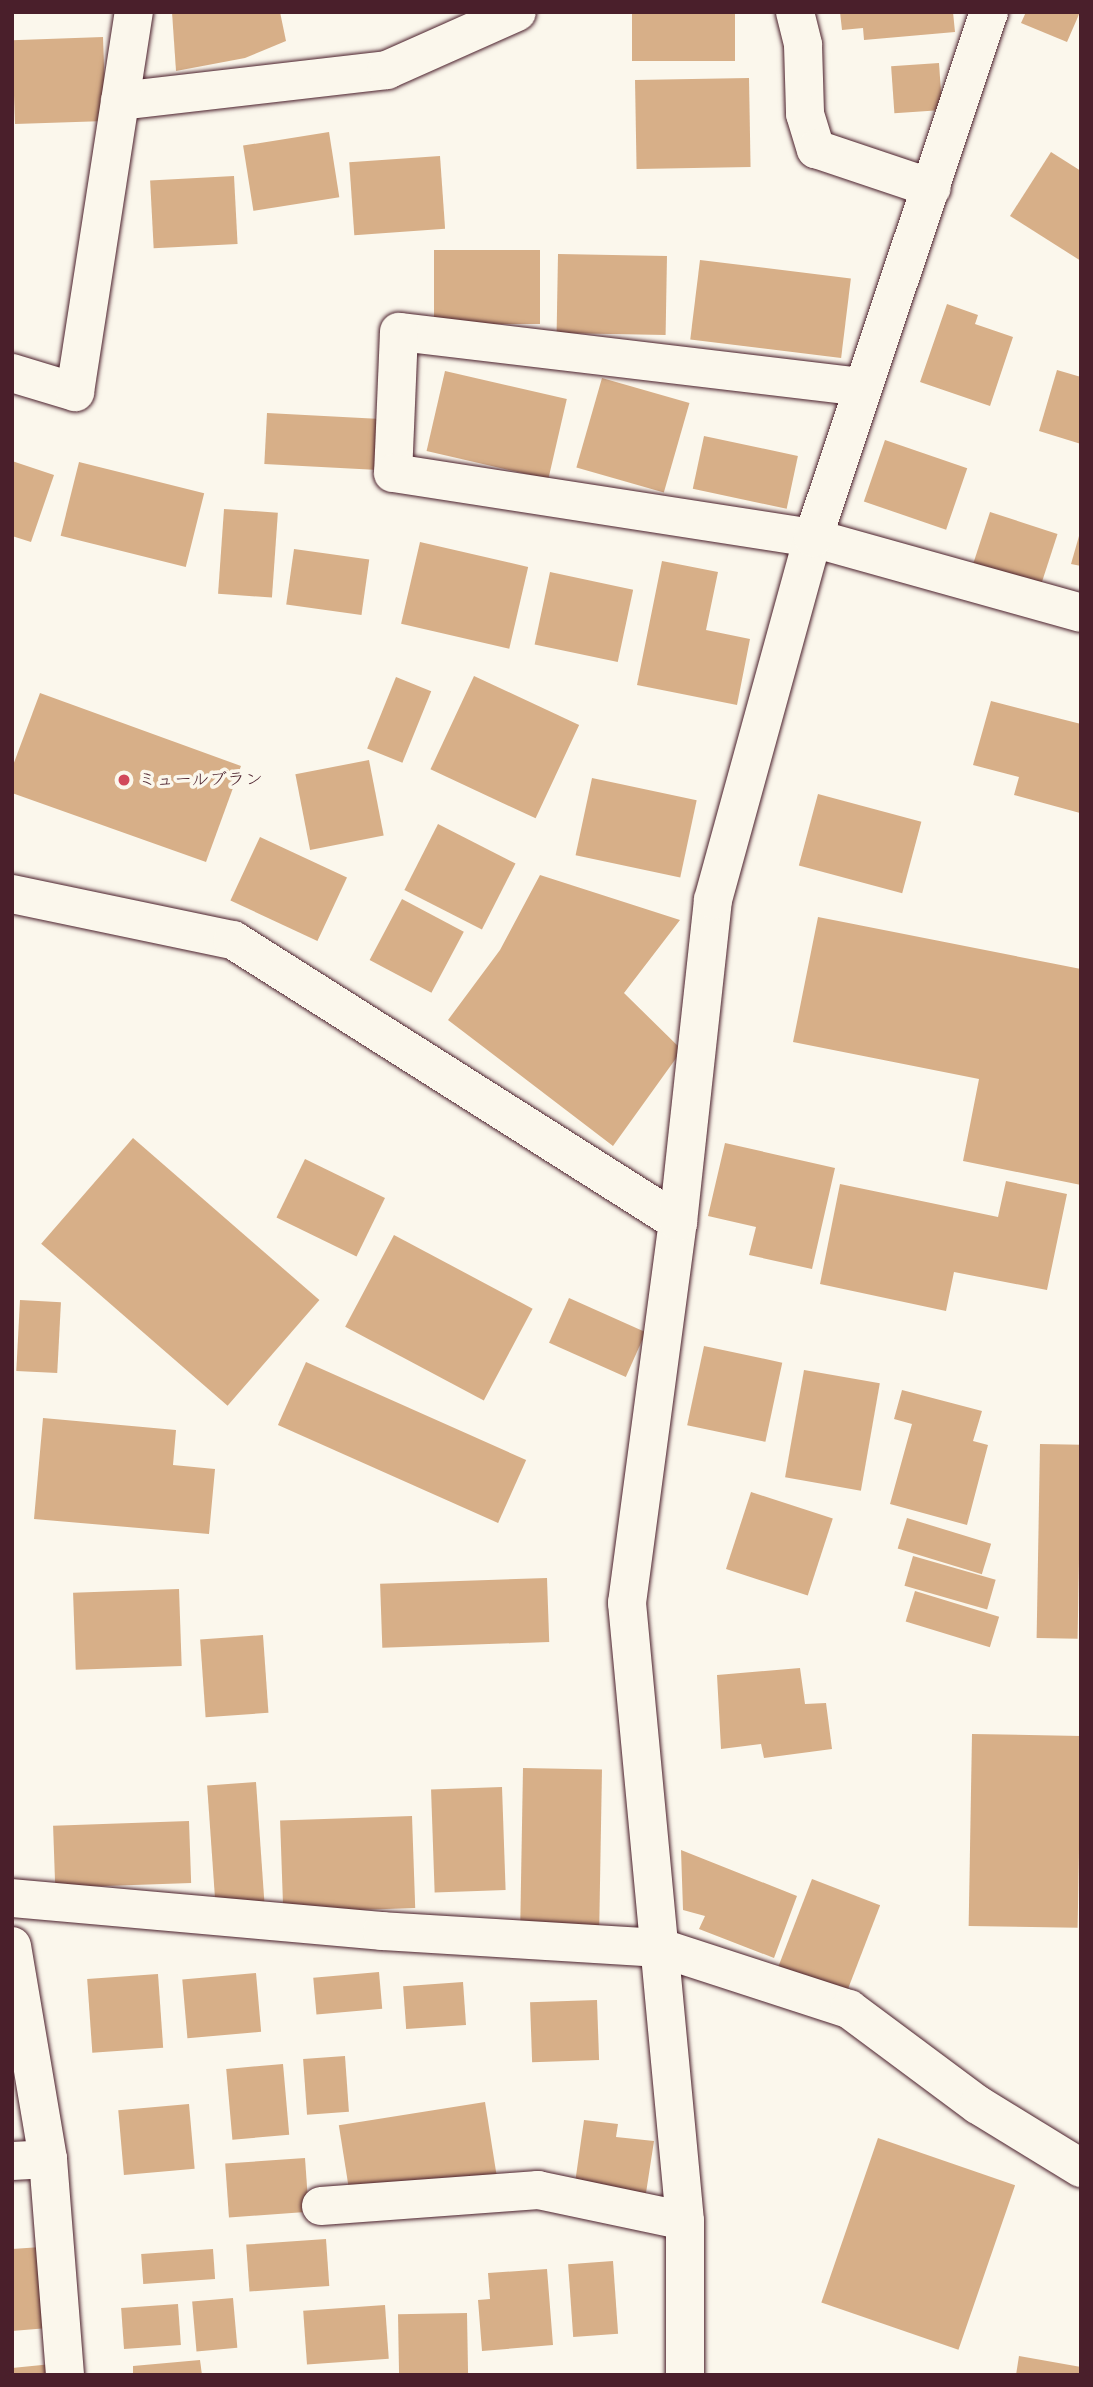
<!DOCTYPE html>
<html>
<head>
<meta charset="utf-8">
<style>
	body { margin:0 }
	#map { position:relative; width:1093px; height:2387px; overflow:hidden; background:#fbf7ec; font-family:"Balsamiq Sans","Klee One",sans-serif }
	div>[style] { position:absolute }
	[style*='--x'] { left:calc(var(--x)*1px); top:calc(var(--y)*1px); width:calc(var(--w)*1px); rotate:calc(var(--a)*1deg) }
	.building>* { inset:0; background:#d7af88; transform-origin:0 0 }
	.roads { filter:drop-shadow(0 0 2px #4a1f2b) drop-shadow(0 0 2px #4a1f2b) }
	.minor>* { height:38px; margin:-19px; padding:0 19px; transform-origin:19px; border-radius:19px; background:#fbf7ec }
	.dots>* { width:19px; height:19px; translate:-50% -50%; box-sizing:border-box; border:4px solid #fbf7ec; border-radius:50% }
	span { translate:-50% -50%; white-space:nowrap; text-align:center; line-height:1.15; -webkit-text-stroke:7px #fbf7ec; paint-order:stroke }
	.poi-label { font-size:18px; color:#4a1f2b }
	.left { translate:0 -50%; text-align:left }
	.frame { position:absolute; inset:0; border:14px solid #4a1f2b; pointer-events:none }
</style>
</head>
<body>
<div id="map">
	<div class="building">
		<i style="clip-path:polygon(172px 12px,280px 12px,286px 41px,245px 58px,176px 71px)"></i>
		<i style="left:632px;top:12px;width:103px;height:49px"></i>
		<i style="clip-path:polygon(840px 12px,953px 12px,955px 32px,864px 40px,863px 28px,842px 30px)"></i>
		<i style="clip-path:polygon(1026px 12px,1080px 12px,1067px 42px,1021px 23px)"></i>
		<i style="left:103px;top:37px;width:84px;height:91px;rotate:88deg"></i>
		<i style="left:939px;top:63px;width:47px;height:48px;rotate:86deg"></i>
		<i style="left:749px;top:78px;width:89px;height:114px;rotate:89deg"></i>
		<i style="left:329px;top:132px;width:66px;height:87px;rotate:81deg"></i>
		<i style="clip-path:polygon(1051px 152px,1081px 171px,1081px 261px,1010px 216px)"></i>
		<i style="left:440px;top:156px;width:73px;height:91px;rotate:86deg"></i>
		<i style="left:234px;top:176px;width:68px;height:84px;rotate:87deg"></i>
		<i style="left:434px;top:250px;width:106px;height:74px"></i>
		<i style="left:558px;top:254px;width:109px;height:79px;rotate:1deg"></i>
		<i style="left:700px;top:260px;width:152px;height:80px;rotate:7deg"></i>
		<i style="clip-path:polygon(947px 304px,978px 315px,975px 324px,1013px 337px,990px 406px,920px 382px)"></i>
		<i style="clip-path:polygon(1057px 370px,1081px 377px,1081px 444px,1039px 431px)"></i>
		<i style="left:445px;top:371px;width:125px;height:82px;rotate:13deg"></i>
		<i style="left:602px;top:378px;width:91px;height:93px;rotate:16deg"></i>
		<i style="left:267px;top:413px;width:114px;height:51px;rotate:3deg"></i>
		<i style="left:704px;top:436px;width:96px;height:54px;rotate:12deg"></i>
		<i style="left:885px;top:440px;width:87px;height:65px;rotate:19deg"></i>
		<i style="clip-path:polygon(12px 461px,54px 475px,31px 542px,12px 536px)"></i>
		<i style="left:79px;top:462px;width:129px;height:76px;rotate:14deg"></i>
		<i style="left:224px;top:509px;width:54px;height:85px;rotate:4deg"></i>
		<i style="left:990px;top:512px;width:71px;height:56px;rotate:18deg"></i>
		<i style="clip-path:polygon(1081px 529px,1081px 566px,1071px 564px)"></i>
		<i style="left:420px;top:542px;width:111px;height:84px;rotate:13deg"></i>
		<i style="left:294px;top:549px;width:76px;height:56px;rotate:8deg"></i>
		<i style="clip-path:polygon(662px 561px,718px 572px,706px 630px,750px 639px,737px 705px,637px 685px)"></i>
		<i style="left:550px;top:572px;width:85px;height:74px;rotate:12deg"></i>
		<i style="left:474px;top:676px;width:116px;height:103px;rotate:25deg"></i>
		<i style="left:396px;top:677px;width:38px;height:77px;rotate:22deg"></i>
		<i style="clip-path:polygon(40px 693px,241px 766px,206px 862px,12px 793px,12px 768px)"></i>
		<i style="clip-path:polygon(991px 701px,1081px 724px,1080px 813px,1014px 795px,1019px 777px,973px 765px)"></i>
		<i style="left:369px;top:760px;width:77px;height:75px;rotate:79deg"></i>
		<i style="left:592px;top:778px;width:107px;height:79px;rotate:12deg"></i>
		<i style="left:818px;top:794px;width:107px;height:74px;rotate:15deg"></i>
		<i style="left:438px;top:824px;width:87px;height:74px;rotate:27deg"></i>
		<i style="left:260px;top:837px;width:96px;height:70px;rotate:25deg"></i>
		<i style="clip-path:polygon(540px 875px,680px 920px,624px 993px,682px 1050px,613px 1146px,448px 1020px,500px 950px)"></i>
		<i style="left:402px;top:899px;width:70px;height:69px;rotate:28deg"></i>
		<i style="clip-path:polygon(818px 917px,1081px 969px,1081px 1185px,963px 1161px,979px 1079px,793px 1042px)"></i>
		<i style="left:133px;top:1138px;width:247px;height:140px;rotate:41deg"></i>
		<i style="clip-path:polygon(725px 1143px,835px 1168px,812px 1269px,749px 1255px,756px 1227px,708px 1216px)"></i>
		<i style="left:305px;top:1159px;width:89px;height:65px;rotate:26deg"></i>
		<i style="clip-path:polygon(1006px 1181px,1067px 1194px,1047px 1290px,954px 1272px,946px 1311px,820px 1284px,840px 1184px,998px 1217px)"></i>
		<i style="left:394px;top:1235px;width:157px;height:104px;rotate:28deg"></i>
		<i style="left:569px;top:1298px;width:84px;height:49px;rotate:24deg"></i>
		<i style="left:20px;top:1300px;width:41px;height:71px;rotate:3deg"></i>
		<i style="left:704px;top:1346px;width:80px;height:81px;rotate:12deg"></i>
		<i style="left:306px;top:1362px;width:241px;height:69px;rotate:24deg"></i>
		<i style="left:804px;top:1370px;width:77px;height:109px;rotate:10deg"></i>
		<i style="clip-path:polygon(902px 1390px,982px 1411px,973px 1441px,988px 1445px,967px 1525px,890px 1504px,912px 1424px,894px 1419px)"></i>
		<i style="clip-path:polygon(43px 1418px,176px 1430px,173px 1465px,215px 1469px,209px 1534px,34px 1519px)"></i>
		<i style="left:1040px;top:1444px;width:41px;height:194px;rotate:1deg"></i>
		<i style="left:751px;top:1492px;width:86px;height:81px;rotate:18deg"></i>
		<i style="left:907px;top:1518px;width:88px;height:32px;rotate:17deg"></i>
		<i style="left:913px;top:1556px;width:86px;height:31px;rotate:16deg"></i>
		<i style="left:547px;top:1578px;width:64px;height:167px;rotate:88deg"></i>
		<i style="left:179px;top:1589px;width:77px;height:106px;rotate:88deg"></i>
		<i style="left:915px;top:1591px;width:88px;height:32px;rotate:17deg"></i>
		<i style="left:263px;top:1635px;width:78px;height:63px;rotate:86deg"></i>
		<i style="clip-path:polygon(800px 1668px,805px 1704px,826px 1703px,832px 1749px,764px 1758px,761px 1744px,721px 1749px,717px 1675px)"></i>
		<i style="left:972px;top:1734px;width:109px;height:192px;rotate:1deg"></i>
		<i style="left:523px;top:1768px;width:79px;height:157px;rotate:1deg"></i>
		<i style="left:256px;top:1782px;width:124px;height:49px;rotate:86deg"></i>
		<i style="left:502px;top:1787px;width:103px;height:71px;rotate:88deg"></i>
		<i style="left:412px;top:1816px;width:92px;height:132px;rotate:88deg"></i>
		<i style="left:189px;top:1821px;width:62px;height:136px;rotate:88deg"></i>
		<i style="clip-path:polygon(681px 1850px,797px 1896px,774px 1958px,699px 1929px,705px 1916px,683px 1910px)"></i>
		<i style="left:812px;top:1879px;width:73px;height:96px;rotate:21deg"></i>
		<i style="left:379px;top:1972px;width:37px;height:66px;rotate:85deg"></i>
		<i style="left:256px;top:1973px;width:59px;height:74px;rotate:85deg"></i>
		<i style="left:158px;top:1974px;width:74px;height:71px;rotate:86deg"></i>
		<i style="left:463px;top:1982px;width:43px;height:60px;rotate:86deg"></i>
		<i style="left:597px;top:2000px;width:60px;height:67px;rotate:88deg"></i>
		<i style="left:345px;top:2056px;width:56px;height:42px;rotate:86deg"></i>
		<i style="left:283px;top:2064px;width:71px;height:57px;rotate:85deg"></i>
		<i style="left:485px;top:2102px;width:78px;height:148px;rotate:81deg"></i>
		<i style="left:189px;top:2104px;width:65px;height:71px;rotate:85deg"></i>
		<i style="clip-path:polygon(584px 2120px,618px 2124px,616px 2137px,654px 2141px,646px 2193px,575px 2183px)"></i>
		<i style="left:878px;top:2138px;width:145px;height:174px;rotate:19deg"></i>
		<i style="left:305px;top:2158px;width:54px;height:80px;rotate:86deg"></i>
		<i style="left:326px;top:2239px;width:47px;height:80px;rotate:86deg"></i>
		<i style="clip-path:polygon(41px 2247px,48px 2328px,12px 2331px,12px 2249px)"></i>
		<i style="left:213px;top:2249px;width:30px;height:72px;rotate:86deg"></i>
		<i style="left:613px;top:2261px;width:73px;height:45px;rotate:86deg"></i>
		<i style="clip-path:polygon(547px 2269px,553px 2345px,482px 2351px,478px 2300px,490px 2299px,488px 2273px)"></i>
		<i style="left:233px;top:2298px;width:50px;height:41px;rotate:85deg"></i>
		<i style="left:178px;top:2304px;width:41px;height:57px;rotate:86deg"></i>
		<i style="left:385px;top:2305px;width:54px;height:82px;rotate:86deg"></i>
		<i style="left:467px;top:2313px;width:62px;height:69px;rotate:89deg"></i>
		<i style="clip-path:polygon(1019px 2356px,1081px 2367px,1081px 2375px,1016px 2375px)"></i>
		<i style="clip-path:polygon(200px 2360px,202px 2375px,133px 2375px,133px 2366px)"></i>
		<i style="clip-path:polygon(52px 2364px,53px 2375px,12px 2375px,12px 2368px)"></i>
	</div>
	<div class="roads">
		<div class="minor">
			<i style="--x:795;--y:12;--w:34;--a:76"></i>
			<i style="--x:803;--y:45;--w:69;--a:88.3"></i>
			<i style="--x:805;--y:114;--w:37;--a:73"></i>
			<i style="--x:816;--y:149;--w:122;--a:18.6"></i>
			<i style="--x:120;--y:101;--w:269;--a:-6.6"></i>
			<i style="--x:387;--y:70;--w:142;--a:-24"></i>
			<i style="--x:12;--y:373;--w:66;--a:16.8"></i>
			<i style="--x:75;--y:392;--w:385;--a:-81.2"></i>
			<i style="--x:862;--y:387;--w:466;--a:-173.2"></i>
			<i style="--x:399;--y:332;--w:141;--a:92.4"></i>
			<i style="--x:393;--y:473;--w:425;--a:8.8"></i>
			<i style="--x:813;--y:538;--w:278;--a:15.6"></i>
			<i style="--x:12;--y:894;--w:226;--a:11.8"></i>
			<i style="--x:233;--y:940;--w:527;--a:32.36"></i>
			<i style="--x:12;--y:1898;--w:371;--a:5.1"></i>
			<i style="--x:382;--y:1931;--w:280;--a:3.5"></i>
			<i style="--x:661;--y:1948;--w:198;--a:18"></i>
			<i style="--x:849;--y:2009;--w:161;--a:36.7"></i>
			<i style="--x:978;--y:2105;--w:121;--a:31.5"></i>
			<i style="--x:12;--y:1946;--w:216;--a:80.4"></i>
			<i style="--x:48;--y:2159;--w:217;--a:85.5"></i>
			<i style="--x:12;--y:2161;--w:36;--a:-3"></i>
			<i style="--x:321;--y:2206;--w:218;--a:-4.2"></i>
			<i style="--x:538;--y:2190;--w:150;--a:11.9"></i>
			<i style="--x:685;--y:2375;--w:154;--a:-90"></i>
			<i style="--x:685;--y:2221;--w:621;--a:-95.36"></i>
			<i style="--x:627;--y:1603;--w:384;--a:-82.4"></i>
			<i style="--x:678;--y:1222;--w:324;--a:-83.8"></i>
			<i style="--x:713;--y:900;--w:376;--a:-74.6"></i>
			<i style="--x:813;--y:538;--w:555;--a:-71.5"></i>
		</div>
	</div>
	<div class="dots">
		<i style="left:124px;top:780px;background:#d1495b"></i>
	</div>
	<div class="poi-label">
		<span class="left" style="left:138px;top:780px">ミュールブラン</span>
	</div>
	<div class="frame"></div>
</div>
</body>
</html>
